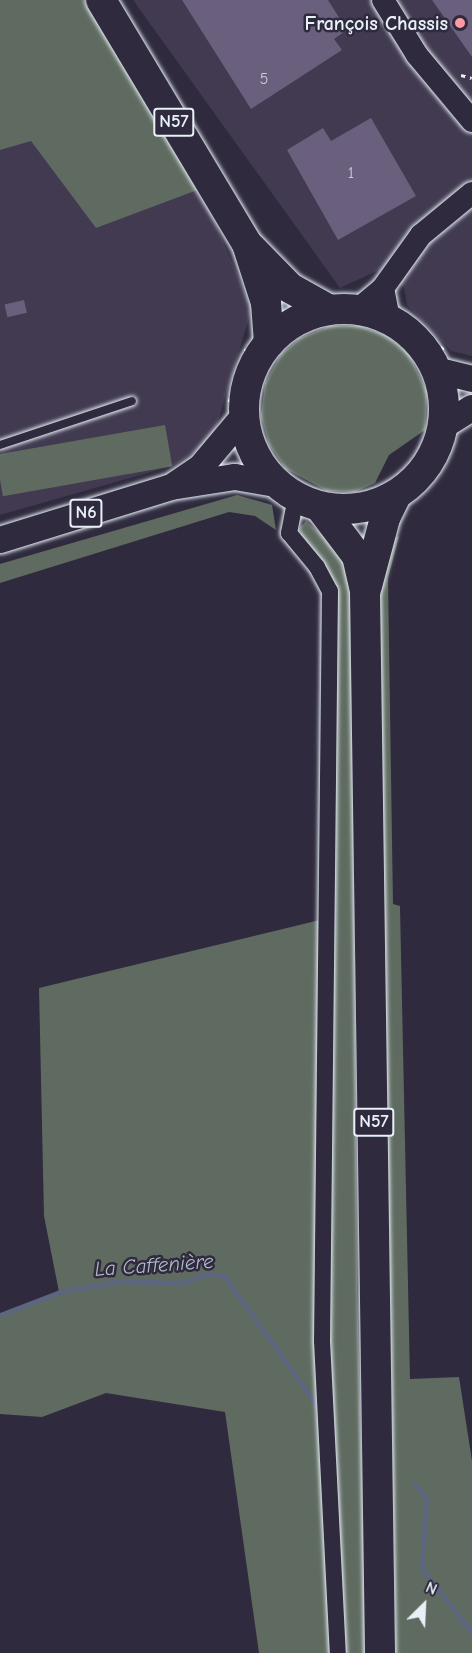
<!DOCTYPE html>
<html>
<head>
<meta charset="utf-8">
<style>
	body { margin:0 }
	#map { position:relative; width:472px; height:1653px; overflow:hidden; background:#2f2a3d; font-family:"Comic Neue",sans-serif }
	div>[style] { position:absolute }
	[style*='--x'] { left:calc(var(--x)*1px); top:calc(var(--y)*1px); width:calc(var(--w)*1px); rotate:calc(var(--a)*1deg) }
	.built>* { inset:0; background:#413a50 }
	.green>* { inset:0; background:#5f6b60; transform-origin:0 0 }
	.stream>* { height:5px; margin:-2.5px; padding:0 2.5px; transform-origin:2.5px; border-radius:2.5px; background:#5c667f }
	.building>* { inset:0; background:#6a607e; transform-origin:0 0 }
	.path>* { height:3px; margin-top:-1.5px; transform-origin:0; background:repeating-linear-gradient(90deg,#e8f1f8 0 4.5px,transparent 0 9px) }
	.roads { filter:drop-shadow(0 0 2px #e8f1f8) drop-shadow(0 0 2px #e8f1f8) }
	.lane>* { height:8px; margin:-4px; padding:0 4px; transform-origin:4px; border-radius:4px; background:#2f2a3d }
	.street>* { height:16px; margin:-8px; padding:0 8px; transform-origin:8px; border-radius:8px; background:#2f2a3d }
	.secondary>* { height:22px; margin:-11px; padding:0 11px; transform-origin:11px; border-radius:11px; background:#2f2a3d }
	.primary>* { height:26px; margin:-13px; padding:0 13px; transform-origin:13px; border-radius:13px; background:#2f2a3d }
	.highway>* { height:30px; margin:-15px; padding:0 15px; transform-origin:15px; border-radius:15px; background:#2f2a3d }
	.highway>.ring { margin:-15px; padding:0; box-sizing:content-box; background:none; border:30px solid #2f2a3d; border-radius:50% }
	.dots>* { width:16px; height:16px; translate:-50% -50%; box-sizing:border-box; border:3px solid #2f2a3d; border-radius:50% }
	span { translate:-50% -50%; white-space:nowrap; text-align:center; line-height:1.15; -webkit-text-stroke:5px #2f2a3d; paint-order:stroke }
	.number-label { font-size:16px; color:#c8cdda }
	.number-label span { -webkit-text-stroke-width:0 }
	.shield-label span { padding:2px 4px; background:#2f2a3d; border:2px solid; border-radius:4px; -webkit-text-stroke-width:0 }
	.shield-label { font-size:18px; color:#e8f1f8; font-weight:700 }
	.poi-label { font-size:20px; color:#e8f1f8; font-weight:700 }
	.right { translate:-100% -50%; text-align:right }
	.water-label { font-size:21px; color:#b0b9c8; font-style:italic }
	.north { position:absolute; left:394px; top:1575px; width:60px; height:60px; -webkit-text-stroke:4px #2f2a3d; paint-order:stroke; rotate:24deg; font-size:16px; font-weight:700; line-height:24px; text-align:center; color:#e8f1f8 }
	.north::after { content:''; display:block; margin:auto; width:21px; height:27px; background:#e8f1f8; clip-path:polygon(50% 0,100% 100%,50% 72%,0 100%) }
</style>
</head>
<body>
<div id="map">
	<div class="built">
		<i style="clip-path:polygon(0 0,84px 0,200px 189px,252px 308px,212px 441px,172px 466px,0 515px)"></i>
		<i style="clip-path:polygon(133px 0,472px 0,472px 356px,451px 351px,407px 305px,404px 287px,377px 271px,340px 288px)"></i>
	</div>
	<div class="green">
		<i style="clip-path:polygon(0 0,84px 0,200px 189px,96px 228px,31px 141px,0 150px)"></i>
		<i style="clip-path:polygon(330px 326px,360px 326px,387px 336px,409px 354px,427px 392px,425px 430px,389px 455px,375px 483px,355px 492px,327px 491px,286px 469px,269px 445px,261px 416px,265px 383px,281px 354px,300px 338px)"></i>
		<i style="left:165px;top:425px;width:42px;height:172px;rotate:80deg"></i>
		<i style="clip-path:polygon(237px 495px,272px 505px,276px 530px,255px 516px,229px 512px,0 583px,0 564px)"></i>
		<i style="clip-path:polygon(306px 521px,351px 561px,357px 1286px,366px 1653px,344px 1653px,330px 1342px,337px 588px,325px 565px,301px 537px,300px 527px)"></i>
		<i style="clip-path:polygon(399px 536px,388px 578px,393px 904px,400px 906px,410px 1379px,459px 1377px,472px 1461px,472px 1653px,396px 1653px,379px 582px,387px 544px)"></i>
		<i style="clip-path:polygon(324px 919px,334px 1653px,259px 1653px,225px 1412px,106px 1393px,42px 1417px,0 1414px,0 1315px,59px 1292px,44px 1216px,39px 988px)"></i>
	</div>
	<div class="stream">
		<i style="--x:0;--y:1315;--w:64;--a:-21"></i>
		<i style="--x:60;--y:1292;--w:61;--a:-10.4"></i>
		<i style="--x:120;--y:1281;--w:62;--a:1.8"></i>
		<i style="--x:182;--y:1283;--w:28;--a:-19"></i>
		<i style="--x:208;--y:1274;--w:16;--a:7"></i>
		<i style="--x:224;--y:1276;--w:163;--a:54.3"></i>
		<i style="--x:414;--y:1483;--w:19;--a:51"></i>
		<i style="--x:426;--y:1498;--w:70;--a:93.3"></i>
		<i style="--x:422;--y:1568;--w:82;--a:52.4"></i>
	</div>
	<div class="building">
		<i style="clip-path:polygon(182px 0,328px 0,347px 30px,334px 39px,342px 50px,251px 109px)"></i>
		<i style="clip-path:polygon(432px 0,472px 0,472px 57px)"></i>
		<i style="clip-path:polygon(371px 118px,416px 196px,338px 240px,287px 150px,323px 128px,331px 141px)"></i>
		<i style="left:24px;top:300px;width:13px;height:20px;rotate:77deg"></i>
	</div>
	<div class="path">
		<i style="--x:461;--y:75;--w:11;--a:15"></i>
		<i style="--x:408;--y:315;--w:50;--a:44.2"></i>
		<i style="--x:229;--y:402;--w:56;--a:-72.2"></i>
		<i style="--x:418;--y:492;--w:59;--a:-54.7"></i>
	</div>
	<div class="roads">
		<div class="lane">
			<i style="--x:0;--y:445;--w:139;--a:-18.4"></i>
		</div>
		<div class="street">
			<i style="--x:296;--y:497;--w:37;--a:101"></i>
			<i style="--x:289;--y:533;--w:44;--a:50.5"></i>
			<i style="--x:317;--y:567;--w:27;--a:62"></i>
			<i style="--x:330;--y:591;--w:750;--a:90.61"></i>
			<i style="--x:322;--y:1341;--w:312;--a:87.1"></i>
		</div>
		<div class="secondary">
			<i style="--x:383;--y:0;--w:65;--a:58.3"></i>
			<i style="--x:417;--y:55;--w:86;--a:50.2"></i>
			<i style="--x:383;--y:288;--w:33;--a:79"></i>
			<i style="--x:357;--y:310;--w:34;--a:-40"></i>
			<i style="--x:383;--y:288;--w:65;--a:-54.4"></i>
			<i style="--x:421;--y:235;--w:66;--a:-39.5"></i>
		</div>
		<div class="primary">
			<i style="--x:436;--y:370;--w:37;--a:14"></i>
			<i style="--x:443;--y:426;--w:34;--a:-32"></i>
			<i style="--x:176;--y:484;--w:29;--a:-34"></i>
			<i style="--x:200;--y:468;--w:67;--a:-49.9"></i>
			<i style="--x:0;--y:540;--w:179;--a:-17.2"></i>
			<i style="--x:171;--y:487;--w:65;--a:-8.9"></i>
			<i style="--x:235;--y:477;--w:41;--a:9.9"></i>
		</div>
		<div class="highway">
			<i style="--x:101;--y:0;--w:284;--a:59.1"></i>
			<i style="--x:247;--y:244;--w:62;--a:72.1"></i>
			<i style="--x:266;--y:303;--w:40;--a:85.7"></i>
			<i style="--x:251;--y:248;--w:56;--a:45.7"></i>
			<i style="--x:290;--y:288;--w:43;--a:28.9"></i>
			<i class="ring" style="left:244px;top:309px;width:170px;height:170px"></i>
			<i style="--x:320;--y:507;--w:61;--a:52.9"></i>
			<i style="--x:357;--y:556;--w:37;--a:77"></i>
			<i style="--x:365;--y:592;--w:1061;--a:89.19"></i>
			<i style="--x:367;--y:586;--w:70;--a:-75.2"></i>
			<i style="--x:385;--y:518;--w:25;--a:-64"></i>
		</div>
	</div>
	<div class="dots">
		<i style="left:460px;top:23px;background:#ff9aa2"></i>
	</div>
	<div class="number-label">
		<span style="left:264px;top:79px">5</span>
		<span style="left:351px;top:173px">1</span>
	</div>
	<div class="shield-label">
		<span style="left:174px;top:122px">N57</span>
		<span style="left:86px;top:513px">N6</span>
		<span style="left:374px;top:1122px">N57</span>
	</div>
	<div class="poi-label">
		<span class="right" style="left:448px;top:23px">François Chassis</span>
	</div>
	<div class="water-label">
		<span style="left:154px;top:1265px;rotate:-4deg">La Caffenière</span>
	</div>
	<div class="north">N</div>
</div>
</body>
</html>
